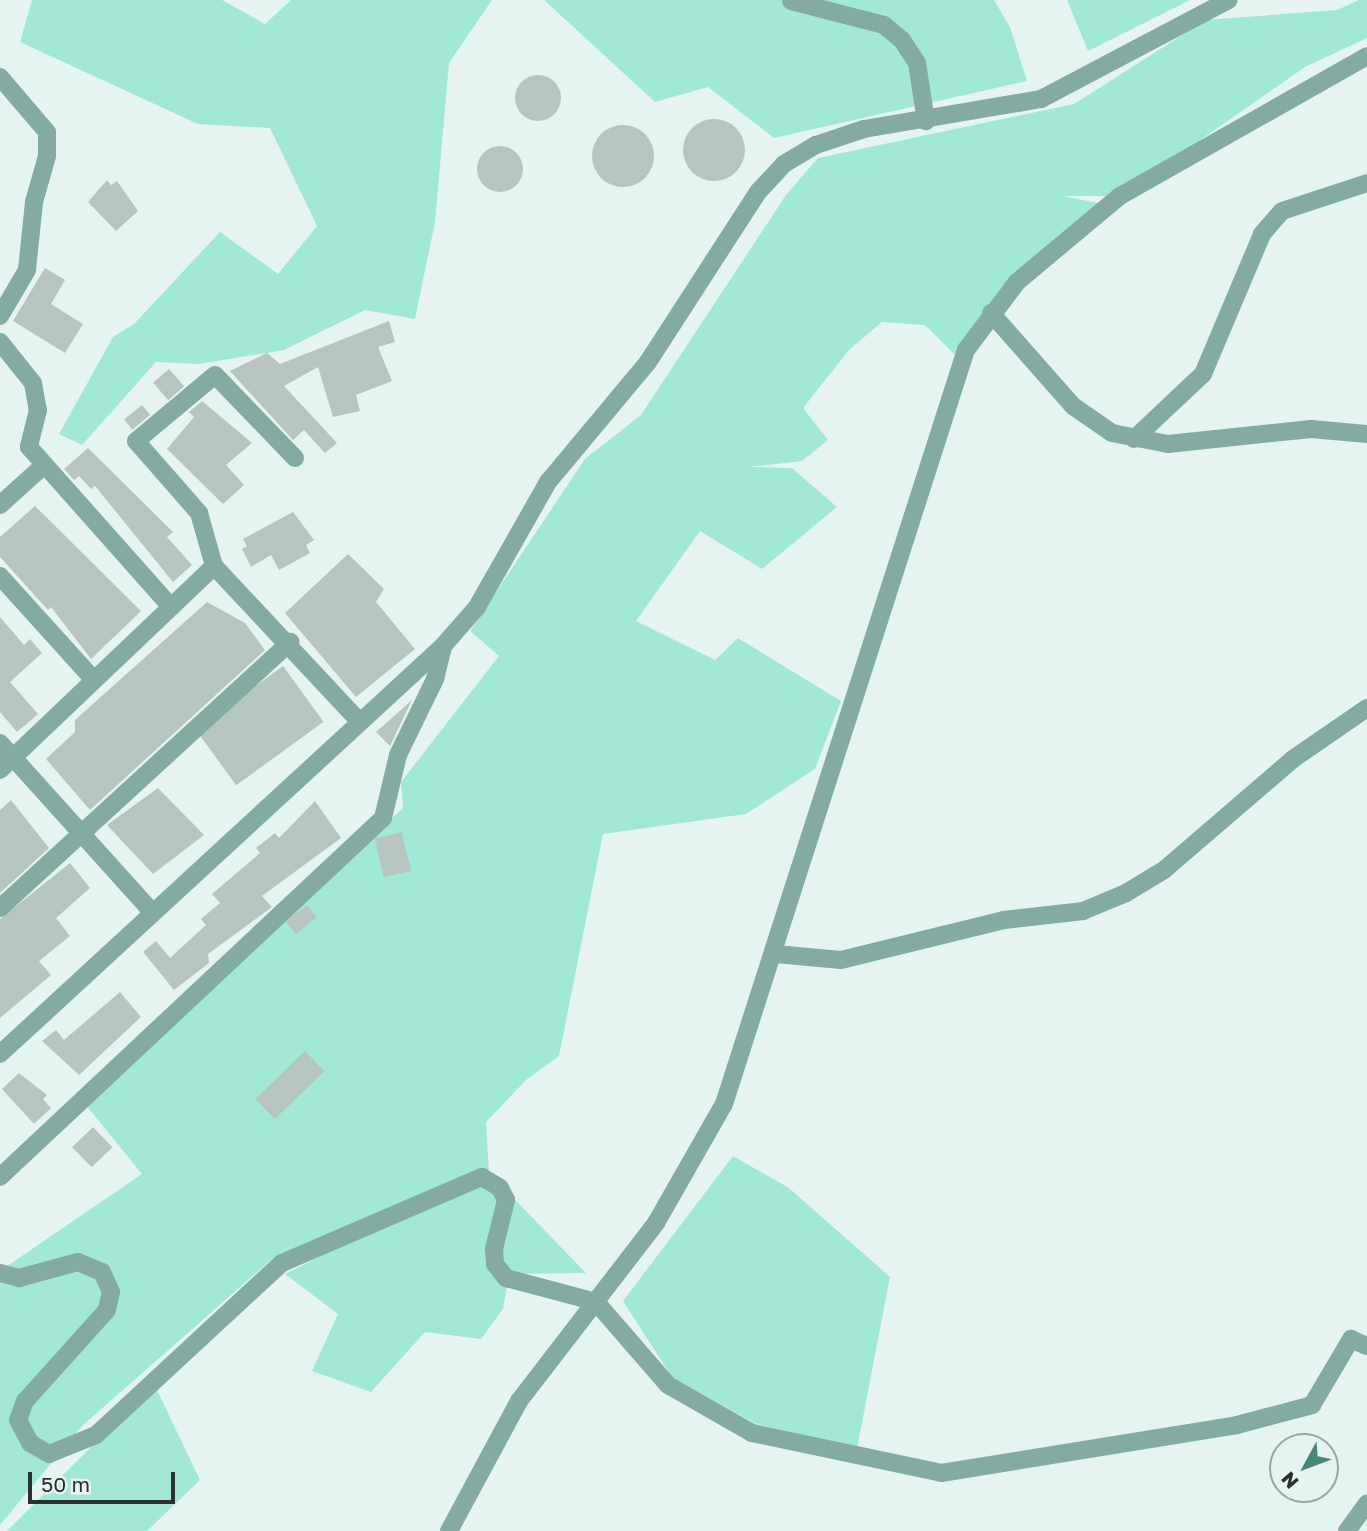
<!DOCTYPE html>
<html>
<head>
<meta charset="utf-8">
<style>
	body { margin:0 }
	#map { position:relative; width:1367px; height:1531px; overflow:hidden; background:#e5f4f0; font-family:"Golos Text",sans-serif }
	div>[style] { position:absolute }
	[style*='--x'] { left:calc(var(--x)*1px); top:calc(var(--y)*1px); width:calc(var(--w)*1px); rotate:calc(var(--a)*1deg) }
	.green>* { inset:0; background:#a1e8d7 }
	.building>* { inset:0; background:#b7c5c1; transform-origin:0 0 }
	.round { border-radius:50% }
	.minor>* { height:18px; margin:-9px; padding:0 9px; transform-origin:9px; border-radius:9px; background:#83aba1 }
	span { translate:-50% -50%; white-space:nowrap; text-align:center; line-height:1.15; -webkit-text-stroke:5px #e5f4f0; paint-order:stroke }
	.north { position:absolute; left:1269px; top:1433px; width:70px; height:70px; box-sizing:border-box; background:#e5f4f0; border:2px solid #9ba6a3; border-radius:50%; rotate:229deg; font-size:19px; font-weight:700; line-height:28px; text-align:center; color:#2c3130 }
	.north::after { content:''; display:block; margin:auto; width:24px; height:32px; background:#458779; clip-path:polygon(50% 0,100% 100%,50% 72%,0 100%) }
	.scale { position:absolute; left:28px; top:1472px; width:147px; height:32px; box-sizing:border-box; border:4px solid #2c3130; border-top:0; padding-left:9px; font-size:21px; line-height:24px; white-space:nowrap; color:#2c3130; -webkit-text-stroke:5px #e5f4f0; paint-order:stroke }
</style>
</head>
<body>
<div id="map">
	<div class="green">
		<i style="clip-path:polygon(32px 0,222px 0,265px 24px,291px 0,492px 0,449px 63px,435px 222px,415px 319px,365px 310px,284px 350px,199px 364px,156px 362px,82px 445px,59px 434px,113px 337px,134px 324px,220px 232px,278px 274px,317px 226px,270px 128px,198px 124px,20px 42px)"></i>
		<i style="clip-path:polygon(544px 0,994px 0,1010px 27px,1027px 81px,774px 138px,708px 87px,655px 102px)"></i>
		<i style="clip-path:polygon(1067px 0,1190px 0,1088px 51px)"></i>
		<i style="clip-path:polygon(1359px 0,1367px 0,1367px 38px,1305px 67px,1120px 196px,1062px 196px,1109px 205px,1017px 282px,954px 354px,925px 325px,882px 322px,849px 350px,803px 408px,828px 440px,802px 461px,748px 467px,792px 468px,837px 507px,762px 569px,700px 531px,636px 621px,715px 660px,738px 638px,841px 701px,815px 769px,746px 814px,603px 834px,559px 1056px,526px 1080px,486px 1122px,489px 1173px,586px 1273px,509px 1274px,503px 1309px,481px 1339px,425px 1332px,371px 1392px,312px 1371px,338px 1314px,285px 1274px,476px 1179px,272px 1259px,82px 1426px,0 1525px,0 1271px,142px 1174px,85px 1104px,403px 808px,401px 782px,499px 656px,470px 631px,585px 459px,641px 415px,786px 195px,818px 158px,1074px 104px,1206px 20px,1337px 10px)"></i>
		<i style="clip-path:polygon(733px 1156px,789px 1188px,890px 1277px,857px 1449px,756px 1424px,672px 1377px,623px 1301px)"></i>
		<i style="clip-path:polygon(157px 1390px,200px 1480px,147px 1531px,7px 1531px,105px 1433px)"></i>
	</div>
	<div class="building">
		<i class="round" style="left:515px;top:75px;width:46px;height:46px"></i>
		<i class="round" style="left:683px;top:119px;width:62px;height:62px"></i>
		<i class="round" style="left:592px;top:125px;width:62px;height:62px"></i>
		<i class="round" style="left:477px;top:146px;width:46px;height:46px"></i>
		<i style="clip-path:polygon(107px 180px,111px 185px,117px 181px,138px 211px,116px 231px,88px 202px)"></i>
		<i style="clip-path:polygon(45px 268px,65px 280px,51px 304px,83px 324px,65px 353px,13px 321px)"></i>
		<i style="clip-path:polygon(389px 321px,395px 342px,378px 347px,392px 381px,356px 395px,360px 411px,333px 417px,318px 367px,284px 386px,337px 443px,325px 453px,304px 430px,293px 440px,230px 371px,267px 353px,280px 364px)"></i>
		<i style="left:169px;top:369px;width:23px;height:21px;rotate:49deg"></i>
		<i style="clip-path:polygon(202px 401px,252px 443px,226px 465px,244px 485px,223px 504px,167px 449px,194px 417px,189px 412px)"></i>
		<i style="left:142px;top:405px;width:13px;height:23px;rotate:51deg"></i>
		<i style="clip-path:polygon(88px 448px,173px 532px,167px 537px,192px 565px,173px 582px,95px 486px,91px 489px,79px 476px,74px 480px,64px 469px)"></i>
		<i style="clip-path:polygon(35px 506px,141px 611px,91px 659px,51px 607px,48px 610px,0 557px,0 537px)"></i>
		<i style="clip-path:polygon(293px 512px,314px 540px,306px 545px,310px 553px,279px 570px,271px 555px,251px 567px,242px 549px,247px 546px,243px 539px)"></i>
		<i style="clip-path:polygon(348px 554px,384px 589px,376px 602px,415px 649px,356px 697px,285px 613px)"></i>
		<i style="clip-path:polygon(207px 602px,245px 623px,265px 650px,90px 810px,46px 759px,75px 732px,75px 720px)"></i>
		<i style="clip-path:polygon(0 617px,24px 645px,30px 639px,42px 653px,10px 682px,38px 714px,17px 732px,0 712px)"></i>
		<i style="left:283px;top:666px;width:69px;height:108px;rotate:54deg"></i>
		<i style="clip-path:polygon(412px 700px,390px 746px,376px 732px)"></i>
		<i style="clip-path:polygon(158px 788px,204px 835px,153px 874px,107px 825px)"></i>
		<i style="clip-path:polygon(11px 800px,49px 848px,0 893px,0 810px)"></i>
		<i style="clip-path:polygon(315px 801px,341px 838px,262px 896px,272px 907px,208px 954px,209px 963px,174px 990px,143px 952px,156px 941px,170px 958px,206px 925px,201px 919px,220px 903px,212px 894px,260px 853px,256px 848px,275px 833px,279px 838px)"></i>
		<i style="left:402px;top:832px;width:40px;height:28px;rotate:77deg"></i>
		<i style="clip-path:polygon(70px 863px,90px 888px,56px 918px,70px 936px,39px 961px,51px 975px,0 1018px,0 919px)"></i>
		<i style="left:307px;top:905px;width:16px;height:27px;rotate:52deg"></i>
		<i style="clip-path:polygon(120px 992px,141px 1017px,79px 1075px,42px 1041px,56px 1030px,64px 1040px)"></i>
		<i style="left:305px;top:1051px;width:28px;height:69px;rotate:46deg"></i>
		<i style="clip-path:polygon(19px 1073px,47px 1095px,43px 1099px,51px 1108px,34px 1124px,2px 1089px)"></i>
		<i style="left:93px;top:1127px;width:28px;height:29px;rotate:46deg"></i>
	</div>
	<div class="minor">
		<i style="--x:791;--y:1;--w:96;--a:14.5"></i>
		<i style="--x:884;--y:25;--w:23;--a:40"></i>
		<i style="--x:902;--y:40;--w:27;--a:57"></i>
		<i style="--x:917;--y:63;--w:59;--a:81.2"></i>
		<i style="--x:0;--y:77;--w:72;--a:49.5"></i>
		<i style="--x:47;--y:132;--w:24;--a:90"></i>
		<i style="--x:47;--y:156;--w:48;--a:105.8"></i>
		<i style="--x:34;--y:202;--w:68;--a:95.9"></i>
		<i style="--x:27;--y:270;--w:53;--a:120.4"></i>
		<i style="--x:991;--y:313;--w:124;--a:48.6"></i>
		<i style="--x:1073;--y:406;--w:47;--a:34.7"></i>
		<i style="--x:1112;--y:433;--w:57;--a:11.1"></i>
		<i style="--x:1168;--y:444;--w:144;--a:-6"></i>
		<i style="--x:1311;--y:429;--w:56;--a:5.1"></i>
		<i style="--x:0;--y:342;--w:53;--a:51.2"></i>
		<i style="--x:33;--y:383;--w:27;--a:80"></i>
		<i style="--x:38;--y:410;--w:38;--a:104"></i>
		<i style="--x:29;--y:447;--w:214;--a:48.4"></i>
		<i style="--x:1134;--y:439;--w:95;--a:-43.3"></i>
		<i style="--x:1203;--y:374;--w:152;--a:-67.1"></i>
		<i style="--x:1262;--y:234;--w:30;--a:-49"></i>
		<i style="--x:1282;--y:211;--w:89;--a:-18.2"></i>
		<i style="--x:295;--y:458;--w:115;--a:-133.9"></i>
		<i style="--x:215;--y:375;--w:103;--a:140.1"></i>
		<i style="--x:136;--y:441;--w:96;--a:48.8"></i>
		<i style="--x:199;--y:513;--w:55;--a:74.2"></i>
		<i style="--x:214;--y:566;--w:212;--a:46.9"></i>
		<i style="--x:0;--y:505;--w:57;--a:-42.1"></i>
		<i style="--x:0;--y:576;--w:140;--a:47.9"></i>
		<i style="--x:0;--y:743;--w:227;--a:48"></i>
		<i style="--x:0;--y:770;--w:296;--a:-43.6"></i>
		<i style="--x:0;--y:908;--w:394;--a:-42.5"></i>
		<i style="--x:776;--y:954;--w:65;--a:5.3"></i>
		<i style="--x:841;--y:960;--w:168;--a:-13.8"></i>
		<i style="--x:1004;--y:920;--w:80;--a:-6.5"></i>
		<i style="--x:1083;--y:911;--w:47;--a:-22.7"></i>
		<i style="--x:1126;--y:893;--w:44;--a:-31.2"></i>
		<i style="--x:1164;--y:870;--w:170;--a:-40.7"></i>
		<i style="--x:1293;--y:759;--w:90;--a:-34.6"></i>
		<i style="--x:0;--y:1054;--w:602;--a:-42.64"></i>
		<i style="--x:443;--y:646;--w:52;--a:-48.9"></i>
		<i style="--x:477;--y:607;--w:144;--a:-60.4"></i>
		<i style="--x:548;--y:482;--w:156;--a:-50.2"></i>
		<i style="--x:648;--y:362;--w:202;--a:-57.1"></i>
		<i style="--x:758;--y:192;--w:38;--a:-47"></i>
		<i style="--x:784;--y:164;--w:37;--a:-31"></i>
		<i style="--x:816;--y:145;--w:51;--a:-18.4"></i>
		<i style="--x:864;--y:129;--w:180;--a:-9.6"></i>
		<i style="--x:1041;--y:99;--w:212;--a:-27.8"></i>
		<i style="--x:0;--y:1177;--w:525;--a:-43.15"></i>
		<i style="--x:383;--y:818;--w:65;--a:-76.6"></i>
		<i style="--x:398;--y:755;--w:85;--a:-64"></i>
		<i style="--x:435;--y:679;--w:33;--a:-76"></i>
		<i style="--x:0;--y:1273;--w:20;--a:15"></i>
		<i style="--x:19;--y:1278;--w:61;--a:-15.2"></i>
		<i style="--x:78;--y:1262;--w:26;--a:23"></i>
		<i style="--x:102;--y:1272;--w:22;--a:66"></i>
		<i style="--x:111;--y:1292;--w:18;--a:103"></i>
		<i style="--x:107;--y:1310;--w:122;--a:132"></i>
		<i style="--x:25;--y:1401;--w:20;--a:110"></i>
		<i style="--x:18;--y:1420;--w:26;--a:62"></i>
		<i style="--x:30;--y:1443;--w:22;--a:30"></i>
		<i style="--x:49;--y:1454;--w:51;--a:-22"></i>
		<i style="--x:96;--y:1435;--w:253;--a:-42.8"></i>
		<i style="--x:282;--y:1263;--w:218;--a:-23.3"></i>
		<i style="--x:482;--y:1177;--w:21;--a:31"></i>
		<i style="--x:500;--y:1188;--w:13;--a:63"></i>
		<i style="--x:506;--y:1200;--w:50;--a:103.8"></i>
		<i style="--x:494;--y:1249;--w:15;--a:86"></i>
		<i style="--x:495;--y:1264;--w:18;--a:52"></i>
		<i style="--x:506;--y:1278;--w:93;--a:14.9"></i>
		<i style="--x:596;--y:1302;--w:110;--a:49.1"></i>
		<i style="--x:668;--y:1385;--w:97;--a:29.7"></i>
		<i style="--x:752;--y:1433;--w:193;--a:11.9"></i>
		<i style="--x:941;--y:1473;--w:300;--a:-9.2"></i>
		<i style="--x:1237;--y:1425;--w:78;--a:-14.9"></i>
		<i style="--x:1312;--y:1405;--w:77;--a:-59.4"></i>
		<i style="--x:1351;--y:1339;--w:17;--a:24"></i>
		<i style="--x:449;--y:1531;--w:148;--a:-61.7"></i>
		<i style="--x:519;--y:1401;--w:225;--a:-52.4"></i>
		<i style="--x:656;--y:1223;--w:137;--a:-60.3"></i>
		<i style="--x:724;--y:1104;--w:792;--a:-72.21"></i>
		<i style="--x:966;--y:350;--w:85;--a:-53.1"></i>
		<i style="--x:1017;--y:282;--w:134;--a:-39.9"></i>
		<i style="--x:1120;--y:196;--w:284;--a:-29.5"></i>
		<i style="--x:1347;--y:1531;--w:34;--a:-54"></i>
	</div>
	<div class="north">N</div>
	<div class="scale">50 m</div>
</div>
</body>
</html>
